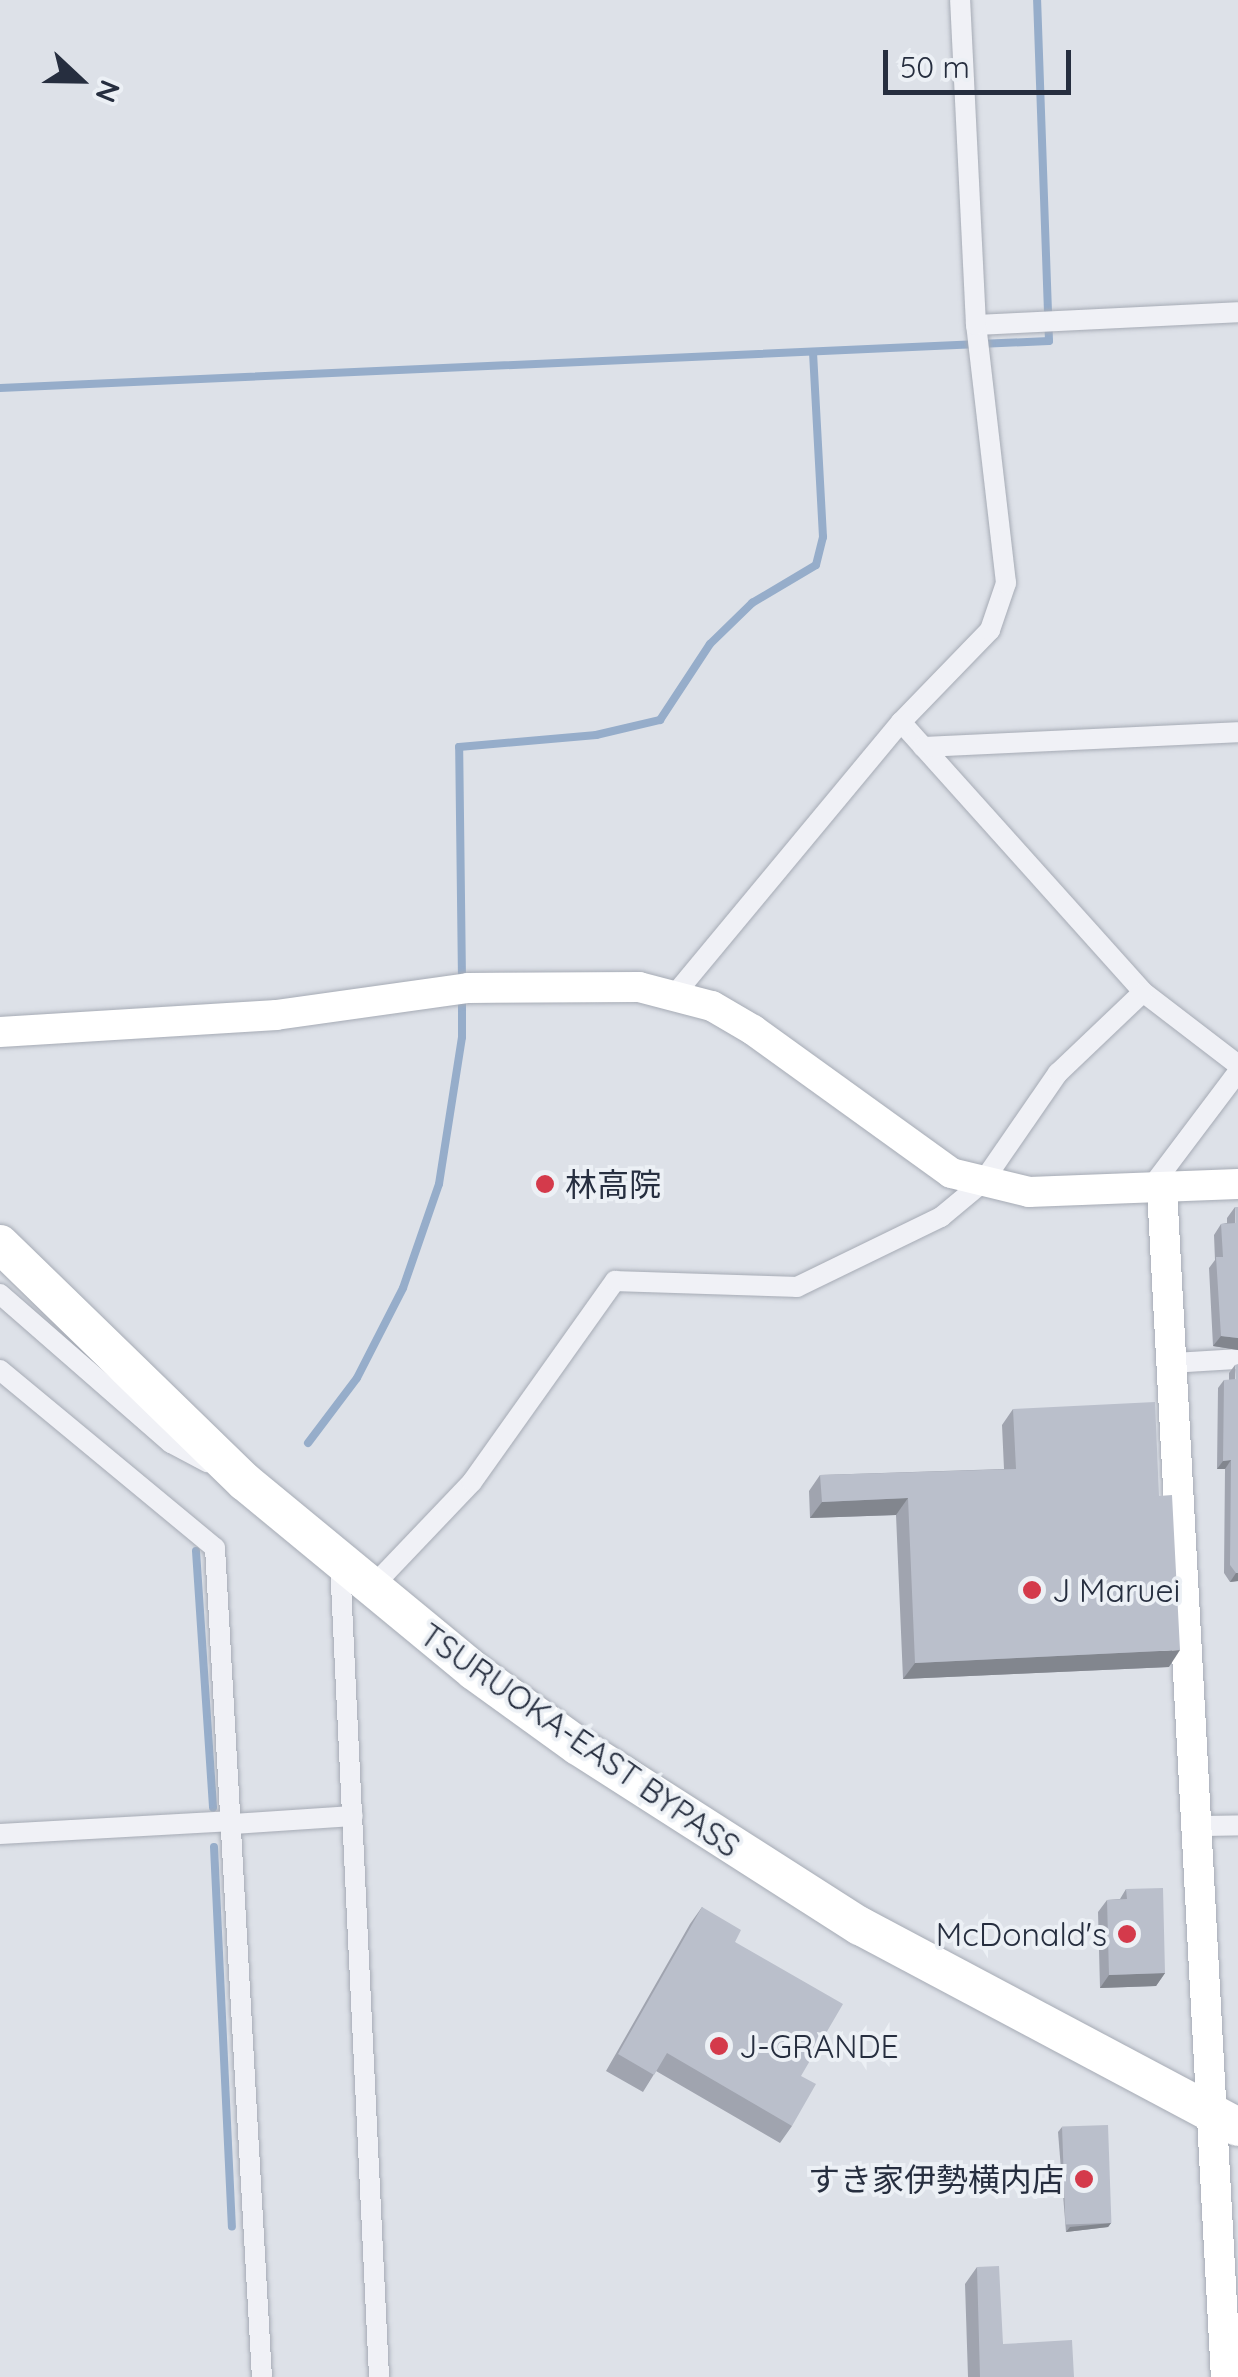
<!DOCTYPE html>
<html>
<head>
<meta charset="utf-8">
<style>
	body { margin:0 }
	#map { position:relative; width:1238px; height:2377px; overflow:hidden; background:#dde1e8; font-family:Quicksand,"Noto Sans JP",sans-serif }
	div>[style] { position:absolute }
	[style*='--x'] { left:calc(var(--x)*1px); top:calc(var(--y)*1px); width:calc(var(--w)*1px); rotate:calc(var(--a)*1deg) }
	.stream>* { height:8px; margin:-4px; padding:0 4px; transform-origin:4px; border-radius:4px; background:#96adca }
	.roads { filter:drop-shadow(0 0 2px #a6abb5) drop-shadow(0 0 2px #a6abb5) }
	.street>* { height:20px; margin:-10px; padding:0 10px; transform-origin:10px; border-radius:10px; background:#f0f1f6 }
	.secondary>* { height:30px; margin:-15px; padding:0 15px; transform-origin:15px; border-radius:15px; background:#fff }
	.highway>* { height:38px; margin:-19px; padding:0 19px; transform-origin:19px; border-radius:19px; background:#fff }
	.wall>* { inset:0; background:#a0a4af }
	.shaded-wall>* { inset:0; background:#82868e }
	.building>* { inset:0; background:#babfcb; transform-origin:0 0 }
	.dots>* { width:28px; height:28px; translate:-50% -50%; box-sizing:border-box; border:5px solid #ecf0f5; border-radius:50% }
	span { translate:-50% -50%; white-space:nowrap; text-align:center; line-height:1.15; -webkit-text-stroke:8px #ecf0f5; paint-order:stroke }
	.poi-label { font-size:32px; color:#262e3f }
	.left { translate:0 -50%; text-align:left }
	.right { translate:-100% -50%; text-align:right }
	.street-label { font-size:32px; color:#262e3f }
	.north { position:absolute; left:30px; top:30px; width:100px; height:100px; -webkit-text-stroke:8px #ecf0f5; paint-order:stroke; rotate:112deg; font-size:28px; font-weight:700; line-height:40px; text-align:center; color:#262e3f }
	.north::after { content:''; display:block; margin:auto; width:35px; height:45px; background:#262e3f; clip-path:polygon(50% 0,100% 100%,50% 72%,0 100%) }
	.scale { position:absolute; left:883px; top:50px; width:188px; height:45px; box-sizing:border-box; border:5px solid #262e3f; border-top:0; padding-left:12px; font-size:30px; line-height:35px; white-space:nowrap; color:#262e3f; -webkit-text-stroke:8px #ecf0f5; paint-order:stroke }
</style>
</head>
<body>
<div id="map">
	<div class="stream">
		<i style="--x:0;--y:388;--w:1050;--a:-2.57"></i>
		<i style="--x:1049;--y:341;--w:341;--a:-92"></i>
		<i style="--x:462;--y:980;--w:233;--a:-90.7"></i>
		<i style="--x:459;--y:747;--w:138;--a:-5"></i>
		<i style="--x:596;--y:735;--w:66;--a:-13.2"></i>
		<i style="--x:660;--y:720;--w:91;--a:-56.7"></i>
		<i style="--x:710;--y:644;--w:59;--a:-44.3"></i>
		<i style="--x:752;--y:603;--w:74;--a:-30.7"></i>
		<i style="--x:816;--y:565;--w:29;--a:-76"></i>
		<i style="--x:823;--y:537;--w:185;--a:-93.1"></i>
		<i style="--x:308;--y:1443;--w:81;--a:-53"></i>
		<i style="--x:357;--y:1378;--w:101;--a:-62.9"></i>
		<i style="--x:403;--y:1288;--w:110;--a:-70.9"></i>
		<i style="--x:439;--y:1184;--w:149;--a:-81.1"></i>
		<i style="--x:462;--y:1037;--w:43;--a:-90"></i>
		<i style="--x:196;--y:1551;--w:257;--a:86.2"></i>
		<i style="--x:214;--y:1847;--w:380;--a:87.3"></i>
	</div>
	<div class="roads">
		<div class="street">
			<i style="--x:976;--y:325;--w:262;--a:-2.8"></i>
			<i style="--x:901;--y:722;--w:363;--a:48.1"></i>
			<i style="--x:1143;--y:992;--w:120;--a:37.5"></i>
			<i style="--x:923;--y:747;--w:315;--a:-2.7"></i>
			<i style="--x:676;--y:993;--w:352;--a:-50.3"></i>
			<i style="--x:901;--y:722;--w:128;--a:-45.9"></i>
			<i style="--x:990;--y:630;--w:50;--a:-71.2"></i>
			<i style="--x:1006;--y:583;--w:260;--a:-96.6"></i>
			<i style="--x:976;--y:325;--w:325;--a:-92.8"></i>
			<i style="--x:1149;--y:1190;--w:148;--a:-53"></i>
			<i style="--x:0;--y:1294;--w:227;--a:41.1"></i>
			<i style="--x:171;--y:1443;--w:41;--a:27.8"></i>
			<i style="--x:1172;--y:1363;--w:66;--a:-3.5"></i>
			<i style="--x:0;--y:1370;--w:279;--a:39.6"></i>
			<i style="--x:215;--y:1548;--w:830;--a:86.76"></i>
			<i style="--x:340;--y:1564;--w:814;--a:87.25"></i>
			<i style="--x:371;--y:1588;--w:146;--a:-46.4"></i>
			<i style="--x:472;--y:1482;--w:247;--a:-54.6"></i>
			<i style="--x:615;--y:1281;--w:182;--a:1.9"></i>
			<i style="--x:797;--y:1287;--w:160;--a:-25.9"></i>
			<i style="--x:941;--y:1217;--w:53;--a:-39.7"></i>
			<i style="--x:982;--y:1183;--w:134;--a:-55.4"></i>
			<i style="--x:1058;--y:1073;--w:117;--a:-43.6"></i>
			<i style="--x:233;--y:1824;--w:120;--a:-3.8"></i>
			<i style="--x:1199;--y:1826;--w:39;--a:-1"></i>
			<i style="--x:0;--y:1834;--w:233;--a:-3.2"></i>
		</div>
		<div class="secondary">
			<i style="--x:0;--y:1032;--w:277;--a:-3.5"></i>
			<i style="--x:276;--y:1015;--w:194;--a:-8"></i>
			<i style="--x:468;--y:988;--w:171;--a:-0.3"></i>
			<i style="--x:639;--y:987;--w:75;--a:14.6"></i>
			<i style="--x:712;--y:1006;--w:48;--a:30.3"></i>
			<i style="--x:753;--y:1030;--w:244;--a:35.8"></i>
			<i style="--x:951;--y:1173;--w:80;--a:13.7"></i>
			<i style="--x:1029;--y:1192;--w:209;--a:-2.2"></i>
			<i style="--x:1162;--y:1189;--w:1190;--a:86.92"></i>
		</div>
		<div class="highway">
			<i style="--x:0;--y:1244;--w:342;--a:44.2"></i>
			<i style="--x:245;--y:1482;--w:297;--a:39.5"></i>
			<i style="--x:474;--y:1671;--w:128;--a:35.8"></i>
			<i style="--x:578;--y:1746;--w:335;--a:32.6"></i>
			<i style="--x:860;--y:1926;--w:428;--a:28"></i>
		</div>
	</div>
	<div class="wall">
		<i style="clip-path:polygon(1235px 1207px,1238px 1350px,1213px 1346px,1209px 1268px,1215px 1260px,1214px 1235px,1221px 1224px,1227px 1223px,1227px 1218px)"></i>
		<i style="clip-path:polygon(1235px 1365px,1238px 1581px,1230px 1582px,1224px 1573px,1225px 1469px,1217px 1469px,1218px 1388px,1224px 1380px,1229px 1380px,1229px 1373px)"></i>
		<i style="clip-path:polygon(1013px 1409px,1169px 1667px,903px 1679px,896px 1515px,810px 1518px,809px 1491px,820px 1475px,1004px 1469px,1002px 1425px)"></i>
		<i style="clip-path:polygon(1126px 1889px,1165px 1973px,1156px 1986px,1100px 1988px,1098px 1912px,1107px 1900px,1120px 1899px)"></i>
		<i style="clip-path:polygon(702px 1907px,735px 1942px,792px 2126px,780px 2143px,656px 2071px,643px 2092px,606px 2071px,690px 1924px)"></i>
		<i style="clip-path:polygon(1062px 2127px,1111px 2223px,1108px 2227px,1066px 2232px,1058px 2132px)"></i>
		<i style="clip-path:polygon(977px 2267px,1003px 2344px,1074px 2377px,968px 2377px,965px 2284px)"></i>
	</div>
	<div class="shaded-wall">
		<i style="clip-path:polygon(1221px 1336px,1238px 1338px,1238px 1350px,1213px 1346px)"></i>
		<i style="clip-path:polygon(1231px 1460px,1225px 1469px,1217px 1469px,1223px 1461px)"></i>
		<i style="clip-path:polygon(908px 1498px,896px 1515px,810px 1518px,822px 1502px)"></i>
		<i style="clip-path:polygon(1236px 1573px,1238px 1573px,1238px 1581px,1230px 1582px)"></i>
		<i style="clip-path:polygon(1180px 1650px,1169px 1667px,903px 1679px,915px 1663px)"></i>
		<i style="clip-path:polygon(1165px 1973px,1156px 1986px,1100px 1988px,1109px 1975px)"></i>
		<i style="clip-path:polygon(1111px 2223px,1108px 2227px,1066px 2232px,1070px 2227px)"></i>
	</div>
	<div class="building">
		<i style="clip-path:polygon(1235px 1207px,1238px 1207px,1238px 1338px,1221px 1336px,1216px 1257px,1223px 1257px,1221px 1224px,1236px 1223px)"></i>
		<i style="clip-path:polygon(1238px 1364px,1238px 1573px,1236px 1573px,1230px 1565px,1231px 1460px,1223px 1461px,1224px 1380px,1236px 1379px,1235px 1365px)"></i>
		<i style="clip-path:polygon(1155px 1402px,1159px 1496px,1172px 1495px,1180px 1650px,915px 1663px,908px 1498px,822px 1502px,820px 1475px,1016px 1469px,1013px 1409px)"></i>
		<i style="clip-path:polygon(1163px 1888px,1165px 1973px,1109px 1975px,1107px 1900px,1127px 1899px,1126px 1889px)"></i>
		<i style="clip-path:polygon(702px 1907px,741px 1930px,735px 1942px,843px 2004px,801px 2076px,816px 2084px,792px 2126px,667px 2053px,654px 2075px,618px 2054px)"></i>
		<i style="left:1108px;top:2125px;width:98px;height:46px;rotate:88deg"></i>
		<i style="clip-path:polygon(999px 2266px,1003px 2344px,1072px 2340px,1074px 2377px,980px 2377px,977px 2267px)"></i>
	</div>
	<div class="dots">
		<i style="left:545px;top:1184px;background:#d43a4b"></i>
		<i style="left:1032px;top:1590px;background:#d43a4b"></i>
		<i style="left:1127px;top:1934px;background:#d43a4b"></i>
		<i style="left:719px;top:2046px;background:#d43a4b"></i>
		<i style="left:1084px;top:2179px;background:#d43a4b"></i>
	</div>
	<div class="poi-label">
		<span class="left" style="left:565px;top:1184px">林高院</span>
		<span class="left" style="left:1052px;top:1590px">J Maruei</span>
		<span class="right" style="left:1107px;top:1934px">McDonald's</span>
		<span class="left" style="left:739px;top:2046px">J-GRANDE</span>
		<span class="right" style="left:1064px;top:2179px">すき家伊勢横内店</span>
	</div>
	<div class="street-label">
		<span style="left:580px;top:1740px;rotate:35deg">TSURUOKA-EAST BYPASS</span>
	</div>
	<div class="north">N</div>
	<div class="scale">50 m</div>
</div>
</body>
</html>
